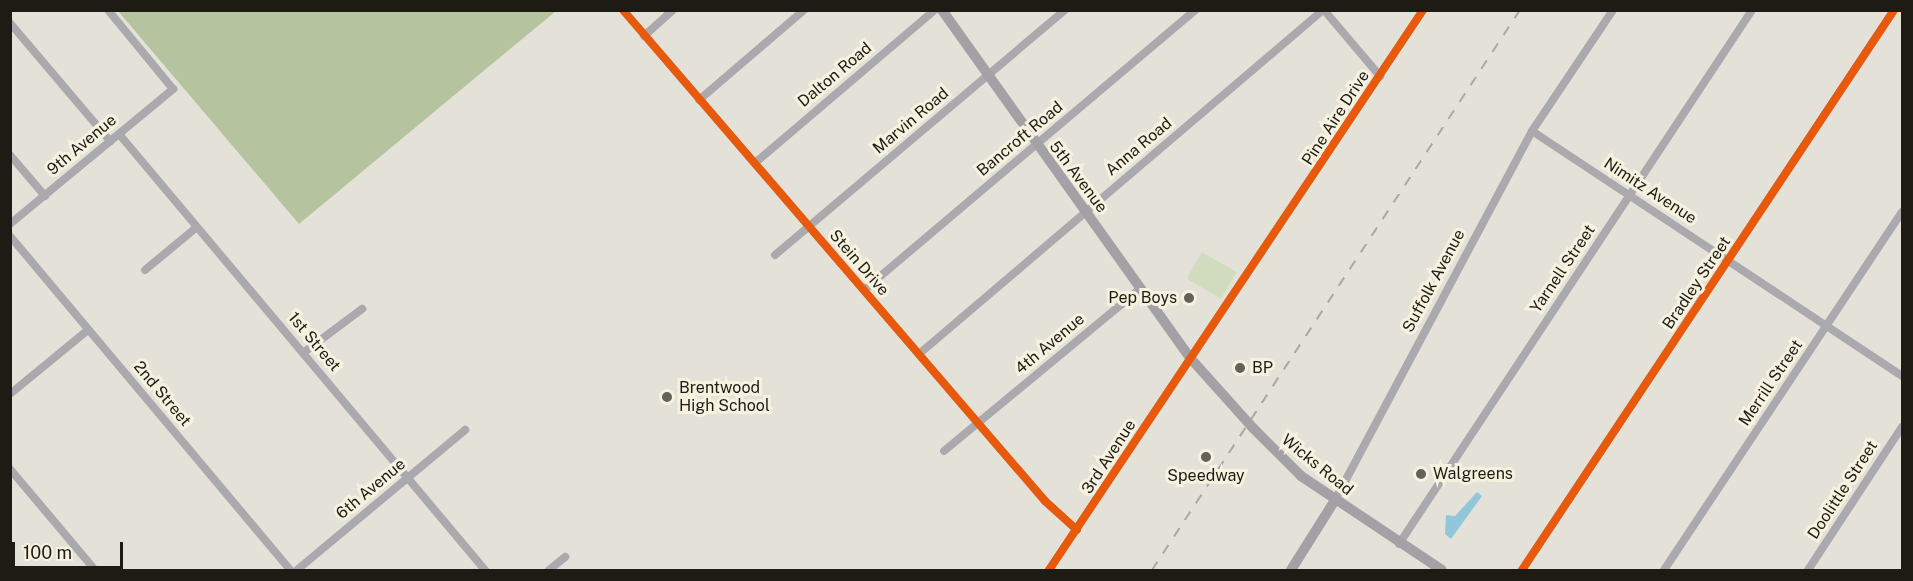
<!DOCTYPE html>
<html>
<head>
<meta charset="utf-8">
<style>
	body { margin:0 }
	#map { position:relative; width:1913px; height:581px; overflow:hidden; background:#e4e2d8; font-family:"Public Sans",sans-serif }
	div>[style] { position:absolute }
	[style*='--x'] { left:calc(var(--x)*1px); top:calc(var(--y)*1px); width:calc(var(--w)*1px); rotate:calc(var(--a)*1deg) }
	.green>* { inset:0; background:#d1dcbf; transform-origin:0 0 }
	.forest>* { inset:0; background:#b5c49f }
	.water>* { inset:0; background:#91c7d8 }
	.minor>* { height:8px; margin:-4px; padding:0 4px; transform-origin:4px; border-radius:4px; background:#aaa9ae }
	.major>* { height:10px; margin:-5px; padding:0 5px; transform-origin:5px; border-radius:5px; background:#a3a1a5 }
	.rail>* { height:2px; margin-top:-1px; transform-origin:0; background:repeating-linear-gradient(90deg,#a8a8a5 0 10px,transparent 0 20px) }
	.cycleway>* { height:8px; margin:-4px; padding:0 4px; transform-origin:4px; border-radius:4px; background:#e8590c }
	.dots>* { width:16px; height:16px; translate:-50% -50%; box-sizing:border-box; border:3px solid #f7f2df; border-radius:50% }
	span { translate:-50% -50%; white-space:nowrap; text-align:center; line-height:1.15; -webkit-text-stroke:6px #f7f2df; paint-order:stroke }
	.street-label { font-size:16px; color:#1d1b14 }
	.poi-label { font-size:16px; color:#1d1b14 }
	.right { translate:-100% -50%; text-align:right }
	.left { translate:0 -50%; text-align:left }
	.frame { position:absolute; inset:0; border:12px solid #1d1b14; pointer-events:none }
	.scale { position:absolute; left:12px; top:542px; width:111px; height:27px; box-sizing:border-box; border:3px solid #1d1b14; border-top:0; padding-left:8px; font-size:18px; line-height:21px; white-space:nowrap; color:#1d1b14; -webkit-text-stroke:4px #f7f2df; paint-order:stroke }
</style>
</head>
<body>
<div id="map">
	<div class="green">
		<i style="left:1202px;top:252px;width:40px;height:31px;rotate:30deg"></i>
	</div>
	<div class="forest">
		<i style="clip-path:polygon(118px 11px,556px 11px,299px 224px)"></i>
	</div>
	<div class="water">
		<i style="clip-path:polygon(1477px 492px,1482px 496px,1451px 539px,1445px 534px,1446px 515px,1455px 516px)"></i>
	</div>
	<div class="minor">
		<i style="--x:623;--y:10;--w:647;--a:49.32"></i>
		<i style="--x:1045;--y:501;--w:43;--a:42.2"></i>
		<i style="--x:1324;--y:10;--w:87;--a:49.7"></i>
		<i style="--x:10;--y:23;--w:155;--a:49.7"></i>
		<i style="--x:644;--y:36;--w:39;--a:-42"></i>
		<i style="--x:699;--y:100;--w:138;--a:-40.6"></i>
		<i style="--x:1532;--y:131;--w:444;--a:33.5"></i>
		<i style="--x:119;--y:134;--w:569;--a:49.99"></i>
		<i style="--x:10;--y:155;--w:54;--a:49.5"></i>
		<i style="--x:755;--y:163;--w:236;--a:-40.4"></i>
		<i style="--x:10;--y:224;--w:212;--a:-39.6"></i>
		<i style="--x:173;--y:89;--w:102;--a:-129.4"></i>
		<i style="--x:10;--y:236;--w:436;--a:50"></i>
		<i style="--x:775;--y:255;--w:380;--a:-40.2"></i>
		<i style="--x:145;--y:270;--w:67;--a:-39.6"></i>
		<i style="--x:864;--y:290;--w:434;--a:-40.2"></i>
		<i style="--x:303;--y:353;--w:74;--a:-36.7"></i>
		<i style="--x:919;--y:354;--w:531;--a:-40.41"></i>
		<i style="--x:10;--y:394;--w:101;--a:-39.4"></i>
		<i style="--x:944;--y:451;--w:256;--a:-39.6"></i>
		<i style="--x:10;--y:469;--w:132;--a:49.9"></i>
		<i style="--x:1335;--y:500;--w:418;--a:-61.9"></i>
		<i style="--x:1532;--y:131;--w:146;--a:-56.2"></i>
		<i style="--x:1399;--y:544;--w:640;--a:-56.53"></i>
		<i style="--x:297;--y:570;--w:219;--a:-39.8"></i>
		<i style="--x:549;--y:570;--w:21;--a:-39"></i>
		<i style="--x:1049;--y:570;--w:673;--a:-56.26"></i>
		<i style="--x:1522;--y:570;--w:672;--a:-56.4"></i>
		<i style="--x:1664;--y:570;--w:430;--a:-56.4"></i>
		<i style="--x:1808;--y:570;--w:171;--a:-56.7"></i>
	</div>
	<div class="major">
		<i style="--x:942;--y:10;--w:430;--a:54.5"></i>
		<i style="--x:1192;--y:360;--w:91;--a:48.1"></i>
		<i style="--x:1253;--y:428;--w:68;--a:45"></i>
		<i style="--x:1301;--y:476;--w:169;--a:33.7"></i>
		<i style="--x:1291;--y:570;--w:83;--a:-57.8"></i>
	</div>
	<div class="rail">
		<i style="--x:1152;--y:570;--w:670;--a:-56.69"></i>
	</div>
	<div class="cycleway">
		<i style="--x:623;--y:10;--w:647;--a:49.32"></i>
		<i style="--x:1045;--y:501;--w:43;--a:42.2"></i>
		<i style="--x:1049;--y:570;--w:673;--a:-56.26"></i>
		<i style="--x:1522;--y:570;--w:672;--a:-56.4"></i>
	</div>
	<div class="dots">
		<i style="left:1189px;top:298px;background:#636159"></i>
		<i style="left:1240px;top:368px;background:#636159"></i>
		<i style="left:667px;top:397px;background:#636159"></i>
		<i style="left:1206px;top:457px;background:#636159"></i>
		<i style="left:1421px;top:474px;background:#636159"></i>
	</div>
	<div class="street-label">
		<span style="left:835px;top:75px;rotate:-40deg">Dalton Road</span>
		<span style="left:1336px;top:118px;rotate:-57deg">Pine Aire Drive</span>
		<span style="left:911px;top:121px;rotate:-40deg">Marvin Road</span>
		<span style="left:1020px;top:139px;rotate:-40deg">Bancroft Road</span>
		<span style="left:82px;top:145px;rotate:-40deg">9th Avenue</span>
		<span style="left:1139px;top:147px;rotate:-40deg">Anna Road</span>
		<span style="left:1078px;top:177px;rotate:53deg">5th Avenue</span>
		<span style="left:1650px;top:191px;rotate:33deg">Nimitz Avenue</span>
		<span style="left:859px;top:263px;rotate:49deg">Stein Drive</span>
		<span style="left:1563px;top:269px;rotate:-56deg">Yarnell Street</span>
		<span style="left:1434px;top:281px;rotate:-62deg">Suffolk Avenue</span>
		<span style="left:1697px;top:283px;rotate:-56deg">Bradley Street</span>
		<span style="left:314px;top:342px;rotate:50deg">1st Street</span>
		<span style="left:1050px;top:344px;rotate:-40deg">4th Avenue</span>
		<span style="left:1771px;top:383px;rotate:-56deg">Merrill Street</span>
		<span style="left:162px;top:394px;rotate:50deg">2nd Street</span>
		<span style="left:1109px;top:457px;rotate:-57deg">3rd Avenue</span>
		<span style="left:1317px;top:465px;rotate:39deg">Wicks Road</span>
		<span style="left:371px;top:489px;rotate:-40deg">6th Avenue</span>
		<span style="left:1843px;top:490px;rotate:-57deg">Doolittle Street</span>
	</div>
	<div class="poi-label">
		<span class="right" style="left:1177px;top:298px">Pep Boys</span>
		<span class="left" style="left:1252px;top:368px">BP</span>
		<span class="left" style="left:679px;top:397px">Brentwood<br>High School</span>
		<span class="left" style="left:1433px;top:474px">Walgreens</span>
		<span style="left:1206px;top:476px">Speedway</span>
	</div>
	<div class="frame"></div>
	<div class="scale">100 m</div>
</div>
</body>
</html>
